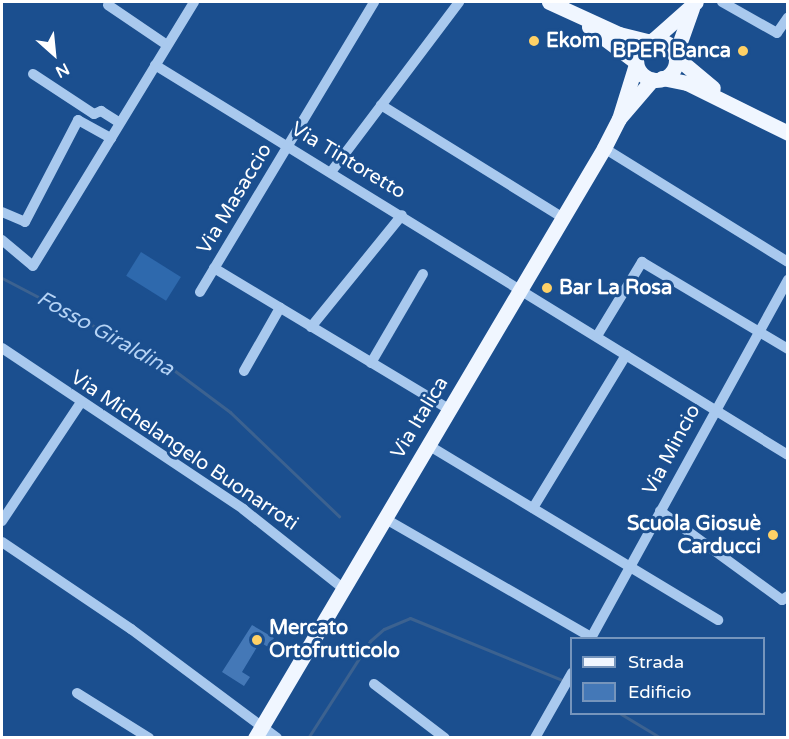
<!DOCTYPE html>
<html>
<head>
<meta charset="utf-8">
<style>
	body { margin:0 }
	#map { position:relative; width:789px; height:739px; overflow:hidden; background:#1b4f8f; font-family:"Varela Round",sans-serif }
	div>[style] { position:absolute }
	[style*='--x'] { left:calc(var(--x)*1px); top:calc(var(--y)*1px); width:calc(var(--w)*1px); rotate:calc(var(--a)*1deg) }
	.green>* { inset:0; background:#2e69ad; transform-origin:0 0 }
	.stream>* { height:3px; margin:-1.5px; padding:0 1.5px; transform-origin:1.5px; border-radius:1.5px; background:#3c6290 }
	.building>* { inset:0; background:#4478b7 }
	.minor>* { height:10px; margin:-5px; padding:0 5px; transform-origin:5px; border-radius:5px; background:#a9c9ee }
	.major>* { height:15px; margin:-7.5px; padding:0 7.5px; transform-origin:7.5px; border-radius:7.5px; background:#f0f6ff }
	.major>.ring { margin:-7.5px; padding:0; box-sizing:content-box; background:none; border:15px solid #f0f6ff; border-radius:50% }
	.dots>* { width:16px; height:16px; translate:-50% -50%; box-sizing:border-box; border:3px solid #1b4f8f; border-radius:50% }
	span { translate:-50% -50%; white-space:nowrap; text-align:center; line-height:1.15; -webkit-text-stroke:6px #1b4f8f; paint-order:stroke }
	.poi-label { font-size:20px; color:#fff; font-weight:700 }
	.left { translate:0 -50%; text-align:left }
	.right { translate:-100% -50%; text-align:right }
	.street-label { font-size:20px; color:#fff }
	.water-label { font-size:21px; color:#b5d3f5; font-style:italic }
	.frame { position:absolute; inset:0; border:3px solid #fff; pointer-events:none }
	.legend { position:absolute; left:570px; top:637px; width:195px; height:78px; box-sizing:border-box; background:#1b4f8f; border:2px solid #7695bc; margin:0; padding:8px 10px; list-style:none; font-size:18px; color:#fff }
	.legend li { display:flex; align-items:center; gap:12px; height:30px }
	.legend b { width:30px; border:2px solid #7695bc }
	.north { position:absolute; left:24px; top:24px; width:60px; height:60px; -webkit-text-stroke:4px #1b4f8f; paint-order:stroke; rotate:153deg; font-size:16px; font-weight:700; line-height:24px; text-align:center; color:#fff }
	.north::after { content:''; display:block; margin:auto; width:21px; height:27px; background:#fff; clip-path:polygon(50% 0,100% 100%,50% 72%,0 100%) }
</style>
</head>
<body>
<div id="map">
	<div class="green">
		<i style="left:141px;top:252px;width:47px;height:28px;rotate:32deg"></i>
	</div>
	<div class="stream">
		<i style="--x:2;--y:278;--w:182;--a:27.6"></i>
		<i style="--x:163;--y:362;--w:84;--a:36.7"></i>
		<i style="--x:230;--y:412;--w:151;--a:43.7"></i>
		<i style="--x:621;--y:714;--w:47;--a:31"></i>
		<i style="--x:308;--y:738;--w:115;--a:-57.4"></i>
		<i style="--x:370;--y:641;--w:18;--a:-41"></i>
		<i style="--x:384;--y:629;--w:28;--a:-23"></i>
		<i style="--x:410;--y:618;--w:166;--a:22.2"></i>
	</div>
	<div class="building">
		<i style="clip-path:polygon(252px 625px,274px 638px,268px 647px,260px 642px,242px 672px,250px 677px,244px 686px,222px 672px)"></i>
	</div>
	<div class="minor">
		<i style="--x:722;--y:2;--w:63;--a:29.4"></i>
		<i style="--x:777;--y:33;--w:19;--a:-55"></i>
		<i style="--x:108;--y:5;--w:71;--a:34.1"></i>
		<i style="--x:155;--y:65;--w:743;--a:31.64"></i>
		<i style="--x:33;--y:74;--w:73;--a:33.3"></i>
		<i style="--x:94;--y:114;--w:8;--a:-23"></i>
		<i style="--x:101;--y:111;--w:22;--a:32"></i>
		<i style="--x:381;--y:105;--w:214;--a:31.8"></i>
		<i style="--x:604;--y:148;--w:216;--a:31.8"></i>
		<i style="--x:331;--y:172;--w:213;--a:-53"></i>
		<i style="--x:2;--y:212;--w:25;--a:23"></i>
		<i style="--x:25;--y:222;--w:115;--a:-62.5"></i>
		<i style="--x:78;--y:120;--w:38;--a:29"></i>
		<i style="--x:2;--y:240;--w:40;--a:40"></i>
		<i style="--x:33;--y:266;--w:309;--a:-58.6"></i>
		<i style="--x:214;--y:268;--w:275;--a:31"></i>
		<i style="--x:200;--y:292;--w:338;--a:-59"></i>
		<i style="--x:311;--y:327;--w:144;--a:-50.9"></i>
		<i style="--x:597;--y:336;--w:87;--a:-58.7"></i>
		<i style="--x:642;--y:262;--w:170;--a:30.8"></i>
		<i style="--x:2;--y:348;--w:290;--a:33.7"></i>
		<i style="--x:243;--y:509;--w:129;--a:38.4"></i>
		<i style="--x:371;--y:363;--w:103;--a:-59.7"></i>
		<i style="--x:244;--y:371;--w:73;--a:-60.3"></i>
		<i style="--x:428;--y:445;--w:339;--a:31.1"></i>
		<i style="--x:533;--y:508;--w:179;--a:-58.7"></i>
		<i style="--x:660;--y:511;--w:151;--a:36.1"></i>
		<i style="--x:782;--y:600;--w:7;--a:-34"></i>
		<i style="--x:384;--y:518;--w:239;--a:29.9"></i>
		<i style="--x:2;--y:521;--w:143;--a:-56.4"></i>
		<i style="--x:2;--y:542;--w:156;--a:34"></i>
		<i style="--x:131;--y:629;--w:182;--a:36.7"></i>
		<i style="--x:591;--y:638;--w:409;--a:-61.2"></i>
		<i style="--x:374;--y:684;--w:89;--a:37.3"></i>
		<i style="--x:77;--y:693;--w:85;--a:32"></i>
		<i style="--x:535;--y:738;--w:75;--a:-60.4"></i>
	</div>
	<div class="major">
		<i style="--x:549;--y:2;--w:77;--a:24.6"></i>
		<i style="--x:619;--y:34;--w:30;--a:14"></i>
		<i style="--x:589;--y:27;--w:59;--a:36.7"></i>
		<i style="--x:653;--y:40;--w:57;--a:-41.5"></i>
		<i class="ring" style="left:636px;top:40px;width:25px;height:25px"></i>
		<i style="--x:675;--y:56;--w:51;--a:-70.5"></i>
		<i style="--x:676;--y:57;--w:48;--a:40"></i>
		<i style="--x:662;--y:78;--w:25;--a:11"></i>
		<i style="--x:687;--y:83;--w:113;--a:26.3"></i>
		<i style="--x:621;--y:116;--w:48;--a:-49.3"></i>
		<i style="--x:255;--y:738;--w:685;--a:-59.39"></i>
		<i style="--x:604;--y:148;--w:33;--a:-63"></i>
		<i style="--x:619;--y:119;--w:58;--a:-72.8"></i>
	</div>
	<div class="dots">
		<i style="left:534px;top:41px;background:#ffd166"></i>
		<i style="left:743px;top:51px;background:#ffd166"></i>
		<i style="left:547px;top:288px;background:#ffd166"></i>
		<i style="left:773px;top:535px;background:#ffd166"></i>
		<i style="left:257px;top:640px;background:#ffd166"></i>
	</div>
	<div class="poi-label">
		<span class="left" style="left:546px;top:41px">Ekom</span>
		<span class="right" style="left:731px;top:51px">BPER Banca</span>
		<span class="left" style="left:559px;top:288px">Bar La Rosa</span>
		<span class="right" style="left:761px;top:536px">Scuola Giosuè<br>Carducci</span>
		<span class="left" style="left:269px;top:640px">Mercato<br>Ortofrutticolo</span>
	</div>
	<div class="street-label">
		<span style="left:348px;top:161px;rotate:31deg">Via Tintoretto</span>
		<span style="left:235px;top:199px;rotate:-59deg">Via Masaccio</span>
		<span style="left:420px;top:418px;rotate:-59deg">Via Italica</span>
		<span style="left:672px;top:450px;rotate:-62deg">Via Mincio</span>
		<span style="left:184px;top:451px;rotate:34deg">Via Michelangelo Buonarroti</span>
	</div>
	<div class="water-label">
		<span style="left:105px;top:334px;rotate:29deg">Fosso Giraldina</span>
	</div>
	<div class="frame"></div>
	<ul class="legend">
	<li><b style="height:8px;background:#f0f6ff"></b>Strada</li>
	<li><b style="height:16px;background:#4478b7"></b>Edificio</li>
	</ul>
	<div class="north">N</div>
</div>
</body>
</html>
